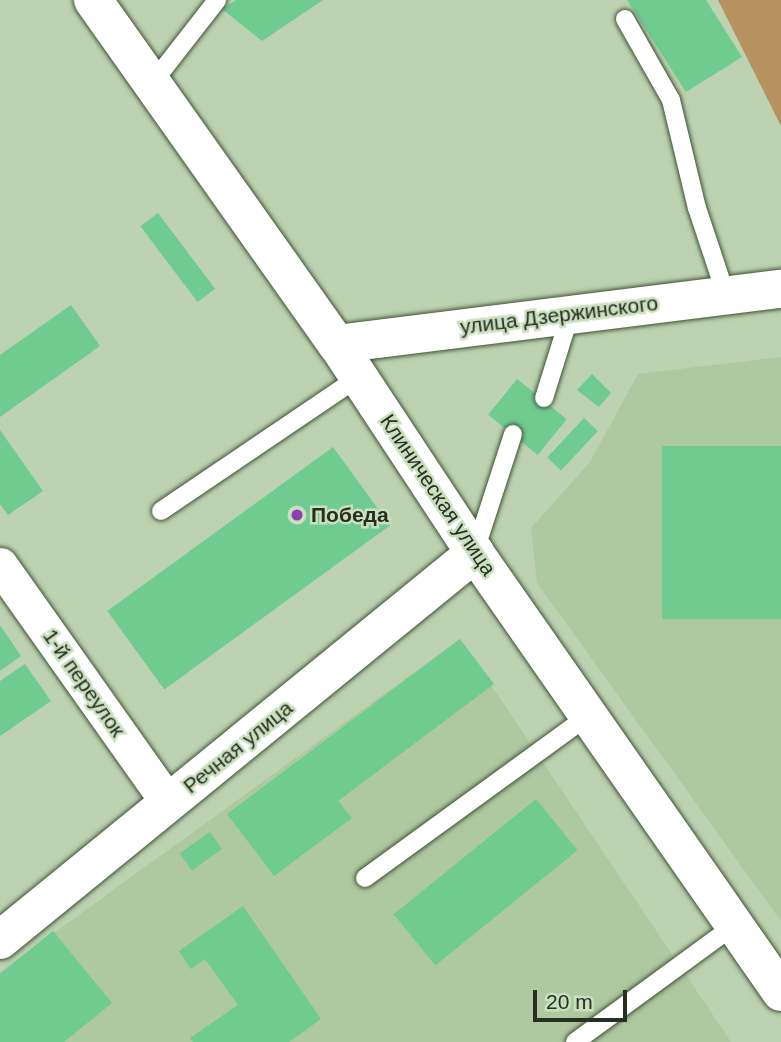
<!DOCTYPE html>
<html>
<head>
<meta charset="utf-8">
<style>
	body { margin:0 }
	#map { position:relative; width:781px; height:1042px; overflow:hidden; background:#bcd2b0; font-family:Helvetica,sans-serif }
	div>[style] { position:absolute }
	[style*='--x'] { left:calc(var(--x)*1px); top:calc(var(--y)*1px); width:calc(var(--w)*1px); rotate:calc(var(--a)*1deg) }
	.built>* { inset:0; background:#aec8a0 }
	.green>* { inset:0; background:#b7925f }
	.building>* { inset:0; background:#70cb91; transform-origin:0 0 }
	.roads { filter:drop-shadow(0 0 2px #3f5235) drop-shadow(0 0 2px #3f5235) }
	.lane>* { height:18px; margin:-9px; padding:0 9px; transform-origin:9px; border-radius:9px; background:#fff }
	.street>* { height:35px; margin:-17.5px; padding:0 17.5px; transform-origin:17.5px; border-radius:17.5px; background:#fff }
	.secondary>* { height:38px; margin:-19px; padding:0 19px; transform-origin:19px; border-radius:19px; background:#fff }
	.dots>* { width:19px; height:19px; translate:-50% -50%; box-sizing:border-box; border:4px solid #c9dfbd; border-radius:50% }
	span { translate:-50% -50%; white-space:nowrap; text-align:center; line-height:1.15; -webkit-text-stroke:5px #c9dfbd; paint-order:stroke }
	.street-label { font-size:21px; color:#272f22 }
	.poi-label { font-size:21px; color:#272f22; font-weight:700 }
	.left { translate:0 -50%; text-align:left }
	.scale { position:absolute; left:533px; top:990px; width:94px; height:32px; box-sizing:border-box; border:4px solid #272f22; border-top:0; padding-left:9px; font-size:21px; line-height:24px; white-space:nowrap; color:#272f22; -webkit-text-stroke:5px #c9dfbd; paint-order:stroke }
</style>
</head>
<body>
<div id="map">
	<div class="built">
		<i style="clip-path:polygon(781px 357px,781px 921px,537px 583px,531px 528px,590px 462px,638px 374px)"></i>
		<i style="clip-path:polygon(460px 639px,731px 1042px,0 1042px,0 972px)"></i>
	</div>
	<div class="green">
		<i style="clip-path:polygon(718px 0,781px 0,781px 126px)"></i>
	</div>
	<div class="building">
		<i style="clip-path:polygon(236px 0,323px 0,262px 41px,222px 9px)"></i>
		<i style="clip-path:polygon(627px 0,706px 0,742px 57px,686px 92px)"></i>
		<i style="left:158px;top:213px;width:95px;height:22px;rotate:53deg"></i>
		<i style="clip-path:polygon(71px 305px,100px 346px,0 417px,0 355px)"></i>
		<i style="clip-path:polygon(592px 374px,611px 393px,599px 407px,577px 390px)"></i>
		<i style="left:517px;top:379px;width:64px;height:46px;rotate:39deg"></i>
		<i style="left:584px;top:418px;width:19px;height:54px;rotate:43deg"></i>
		<i style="clip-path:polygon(0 430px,43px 491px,8px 515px,0 504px)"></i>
		<i style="left:781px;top:446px;width:173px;height:119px;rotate:90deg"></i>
		<i style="left:333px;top:447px;width:97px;height:279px;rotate:54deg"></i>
		<i style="clip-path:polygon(0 625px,21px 656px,0 671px)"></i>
		<i style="clip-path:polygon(460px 639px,494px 684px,338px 801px,352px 818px,274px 876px,227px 814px)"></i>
		<i style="clip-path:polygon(25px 664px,51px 701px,0 736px,0 681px)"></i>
		<i style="left:536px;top:799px;width:66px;height:183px;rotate:51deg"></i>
		<i style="left:210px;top:832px;width:21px;height:37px;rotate:55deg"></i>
		<i style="clip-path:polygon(243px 906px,321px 1019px,289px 1042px,193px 1042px,190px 1038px,238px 1005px,205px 959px,191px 969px,179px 951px)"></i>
		<i style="clip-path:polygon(53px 931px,112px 1003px,64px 1042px,0 1042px,0 974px)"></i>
	</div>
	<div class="roads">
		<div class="lane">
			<i style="--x:625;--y:19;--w:93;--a:60.4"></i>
			<i style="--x:671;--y:100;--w:111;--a:76.5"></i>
			<i style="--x:697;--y:208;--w:92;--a:71.6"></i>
			<i style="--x:154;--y:81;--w:103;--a:-52.1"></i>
			<i style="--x:544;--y:398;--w:87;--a:-72.6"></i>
			<i style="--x:161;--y:511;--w:239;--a:-34.1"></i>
			<i style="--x:475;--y:551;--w:123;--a:-72"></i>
			<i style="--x:365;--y:878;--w:277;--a:-36"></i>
			<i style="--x:575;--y:1042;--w:198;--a:-36.2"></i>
		</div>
		<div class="street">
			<i style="--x:0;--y:565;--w:291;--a:54.7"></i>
		</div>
		<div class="secondary">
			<i style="--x:93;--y:0;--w:422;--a:54.7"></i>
			<i style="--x:337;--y:344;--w:250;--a:56.6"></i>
			<i style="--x:475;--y:553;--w:535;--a:55.12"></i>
			<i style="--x:337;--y:344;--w:447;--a:-7.1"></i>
			<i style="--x:0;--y:940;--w:613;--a:-39.17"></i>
		</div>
	</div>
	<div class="dots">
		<i style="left:297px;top:515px;background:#8e3eae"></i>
	</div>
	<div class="street-label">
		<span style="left:559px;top:315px;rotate:-7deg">улица Дзержинского</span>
		<span style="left:438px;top:495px;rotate:56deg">Клиническая улица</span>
		<span style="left:84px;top:683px;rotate:55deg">1-й переулок</span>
		<span style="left:238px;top:747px;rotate:-39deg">Речная улица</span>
	</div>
	<div class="poi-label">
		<span class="left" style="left:311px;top:515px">Победа</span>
	</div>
	<div class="scale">20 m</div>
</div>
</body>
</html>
